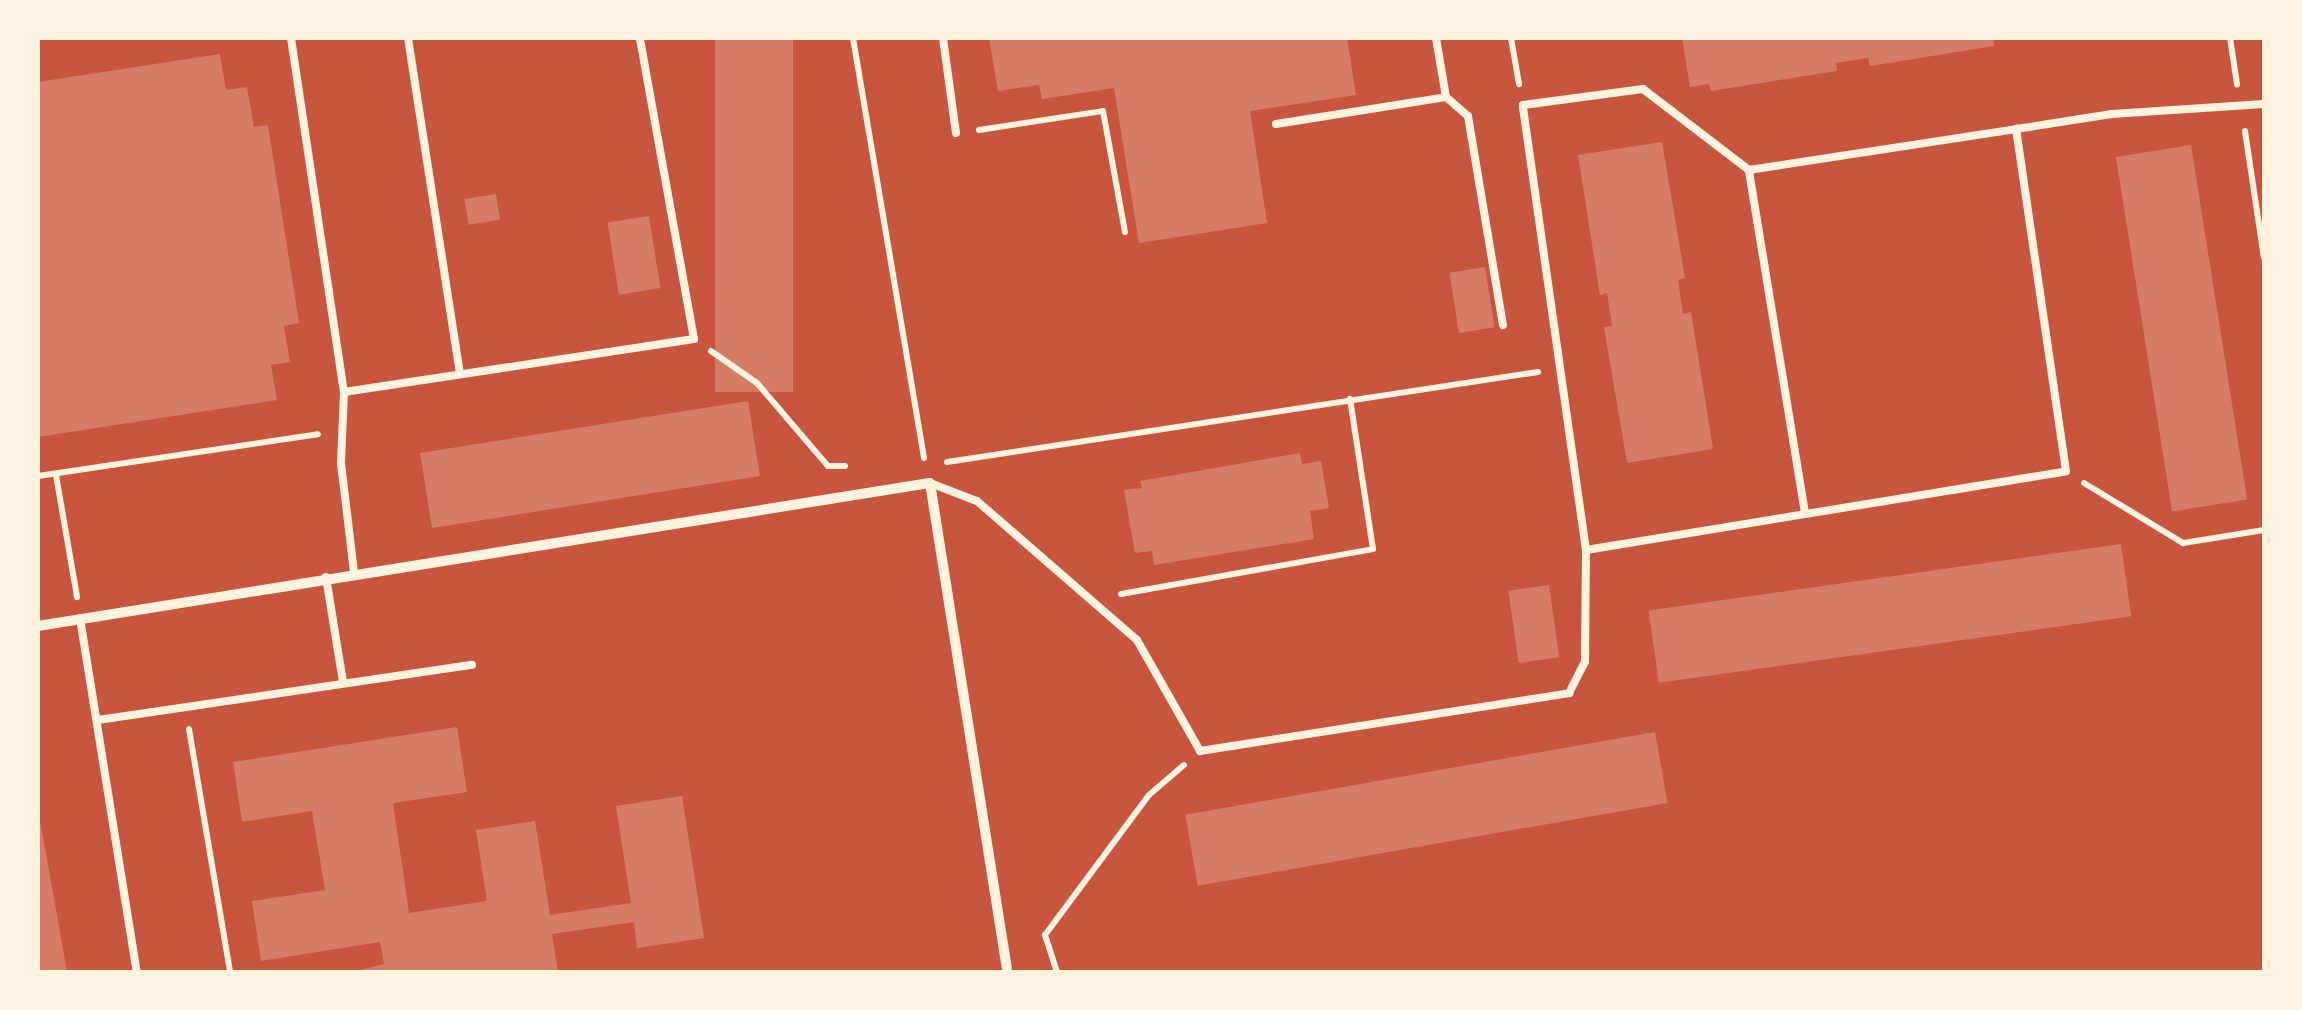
<!DOCTYPE html>
<html>
<head>
<meta charset="utf-8">
<style>
	body { margin:0 }
	#map { position:relative; width:2302px; height:1010px; overflow:hidden; background:#c8553d; font-family:"Golos Text",sans-serif }
	div>[style] { position:absolute }
	[style*='--x'] { left:calc(var(--x)*1px); top:calc(var(--y)*1px); width:calc(var(--w)*1px); rotate:calc(var(--a)*1deg) }
	.building>* { inset:0; background:#d67c66; transform-origin:0 0 }
	.path>* { height:6px; margin:-3px; padding:0 3px; transform-origin:3px; border-radius:3px; background:#fff3e0 }
	.service>* { height:8px; margin:-4px; padding:0 4px; transform-origin:4px; border-radius:4px; background:#fff3e0 }
	.minor>* { height:10px; margin:-5px; padding:0 5px; transform-origin:5px; border-radius:5px; background:#fff3e0 }
	span { translate:-50% -50%; white-space:nowrap; text-align:center; line-height:1.15; -webkit-text-stroke:8px #fff3e0; paint-order:stroke }
	.frame { position:absolute; inset:0; border:40px solid #fff3e0; pointer-events:none }
</style>
</head>
<body>
<div id="map">
	<div class="building">
		<i style="left:715px;top:38px;width:78px;height:354px"></i>
		<i style="clip-path:polygon(989px 38px,1347px 38px,1356px 95px,1250px 111px,1267px 223px,1139px 243px,1114px 88px,1042px 99px,1039px 85px,998px 91px)"></i>
		<i style="clip-path:polygon(1682px 38px,1993px 38px,1994px 46px,1870px 66px,1868px 58px,1836px 63px,1837px 71px,1711px 91px,1709px 84px,1690px 87px)"></i>
		<i style="clip-path:polygon(220px 54px,226px 90px,247px 87px,254px 127px,268px 125px,299px 323px,284px 326px,290px 362px,271px 365px,277px 400px,38px 437px,38px 82px)"></i>
		<i style="clip-path:polygon(1662px 142px,1685px 278px,1678px 280px,1683px 314px,1691px 312px,1713px 449px,1627px 463px,1604px 327px,1612px 326px,1607px 293px,1600px 295px,1578px 155px)"></i>
		<i style="left:2191px;top:145px;width:359px;height:76px;rotate:81deg"></i>
		<i style="left:496px;top:194px;width:26px;height:32px;rotate:81deg"></i>
		<i style="left:649px;top:216px;width:73px;height:42px;rotate:81deg"></i>
		<i style="left:1485px;top:267px;width:61px;height:36px;rotate:81deg"></i>
		<i style="left:748px;top:401px;width:76px;height:332px;rotate:81deg"></i>
		<i style="clip-path:polygon(1300px 453px,1302px 464px,1321px 461px,1329px 508px,1310px 511px,1314px 539px,1154px 565px,1152px 551px,1135px 553px,1124px 490px,1142px 488px,1140px 481px)"></i>
		<i style="left:2121px;top:544px;width:73px;height:477px;rotate:82deg"></i>
		<i style="left:1549px;top:585px;width:73px;height:41px;rotate:82deg"></i>
		<i style="clip-path:polygon(457px 727px,467px 792px,393px 803px,409px 913px,487px 901px,476px 830px,535px 821px,550px 915px,631px 903px,616px 806px,682px 796px,704px 938px,637px 948px,634px 922px,552px 934px,558px 972px,353px 972px,384px 964px,380px 942px,261px 961px,252px 901px,325px 890px,312px 811px,242px 822px,233px 762px)"></i>
		<i style="left:1655px;top:732px;width:72px;height:477px;rotate:80deg"></i>
		<i style="clip-path:polygon(39px 816px,43px 837px,67px 972px,38px 972px)"></i>
	</div>
	<div class="path">
		<i style="--x:853;--y:38;--w:426;--a:80.4"></i>
		<i style="--x:1511;--y:38;--w:47;--a:80.1"></i>
		<i style="--x:2230;--y:38;--w:47;--a:81.3"></i>
		<i style="--x:979;--y:130;--w:125;--a:-8.7"></i>
		<i style="--x:1103;--y:111;--w:123;--a:79.7"></i>
		<i style="--x:2245;--y:131;--w:128;--a:81.5"></i>
		<i style="--x:711;--y:351;--w:56;--a:34.8"></i>
		<i style="--x:757;--y:383;--w:109;--a:49.5"></i>
		<i style="--x:828;--y:466;--w:17;--a:0"></i>
		<i style="--x:947;--y:462;--w:598;--a:-8.66"></i>
		<i style="--x:56;--y:475;--w:124;--a:80.2"></i>
		<i style="--x:38;--y:476;--w:283;--a:-8.5"></i>
		<i style="--x:2084;--y:483;--w:116;--a:31.2"></i>
		<i style="--x:2183;--y:543;--w:82;--a:-9.1"></i>
		<i style="--x:1121;--y:594;--w:256;--a:-10.1"></i>
		<i style="--x:1373;--y:549;--w:152;--a:-98.7"></i>
		<i style="--x:189;--y:729;--w:246;--a:80.4"></i>
		<i style="--x:1057;--y:972;--w:39;--a:-108"></i>
		<i style="--x:1045;--y:935;--w:174;--a:-53.4"></i>
		<i style="--x:1149;--y:795;--w:46;--a:-40.6"></i>
	</div>
	<div class="service">
		<i style="--x:291;--y:38;--w:358;--a:81.5"></i>
		<i style="--x:408;--y:38;--w:340;--a:81.2"></i>
		<i style="--x:943;--y:38;--w:96;--a:82.2"></i>
		<i style="--x:1446;--y:97;--w:29;--a:41"></i>
		<i style="--x:1468;--y:116;--w:212;--a:80.5"></i>
		<i style="--x:1276;--y:124;--w:172;--a:-9"></i>
		<i style="--x:1446;--y:97;--w:60;--a:-99.6"></i>
		<i style="--x:930;--y:483;--w:50;--a:21"></i>
		<i style="--x:977;--y:501;--w:212;--a:41"></i>
		<i style="--x:1137;--y:640;--w:128;--a:60.4"></i>
		<i style="--x:1200;--y:751;--w:374;--a:-8.9"></i>
		<i style="--x:1569;--y:693;--w:35;--a:-63"></i>
		<i style="--x:1585;--y:662;--w:112;--a:-89.5"></i>
		<i style="--x:1586;--y:550;--w:449;--a:-98.1"></i>
		<i style="--x:1523;--y:105;--w:121;--a:-7.6"></i>
		<i style="--x:1643;--y:89;--w:133;--a:37.4"></i>
		<i style="--x:1805;--y:513;--w:348;--a:-99.3"></i>
		<i style="--x:1749;--y:170;--w:270;--a:-8.7"></i>
		<i style="--x:1586;--y:550;--w:486;--a:-9.3"></i>
		<i style="--x:2066;--y:471;--w:346;--a:-98.3"></i>
		<i style="--x:2016;--y:129;--w:97;--a:-8.9"></i>
		<i style="--x:2112;--y:114;--w:152;--a:-3.8"></i>
		<i style="--x:354;--y:572;--w:110;--a:-96.8"></i>
		<i style="--x:341;--y:463;--w:71;--a:-87.6"></i>
		<i style="--x:344;--y:392;--w:354;--a:-8.6"></i>
		<i style="--x:694;--y:339;--w:306;--a:-100.2"></i>
		<i style="--x:326;--y:577;--w:106;--a:80.8"></i>
		<i style="--x:80;--y:618;--w:359;--a:80.9"></i>
		<i style="--x:98;--y:720;--w:378;--a:-8.4"></i>
	</div>
	<div class="minor">
		<i style="--x:38;--y:626;--w:903;--a:-9.11"></i>
		<i style="--x:930;--y:483;--w:491;--a:81"></i>
	</div>
	<div class="frame"></div>
</div>
</body>
</html>
